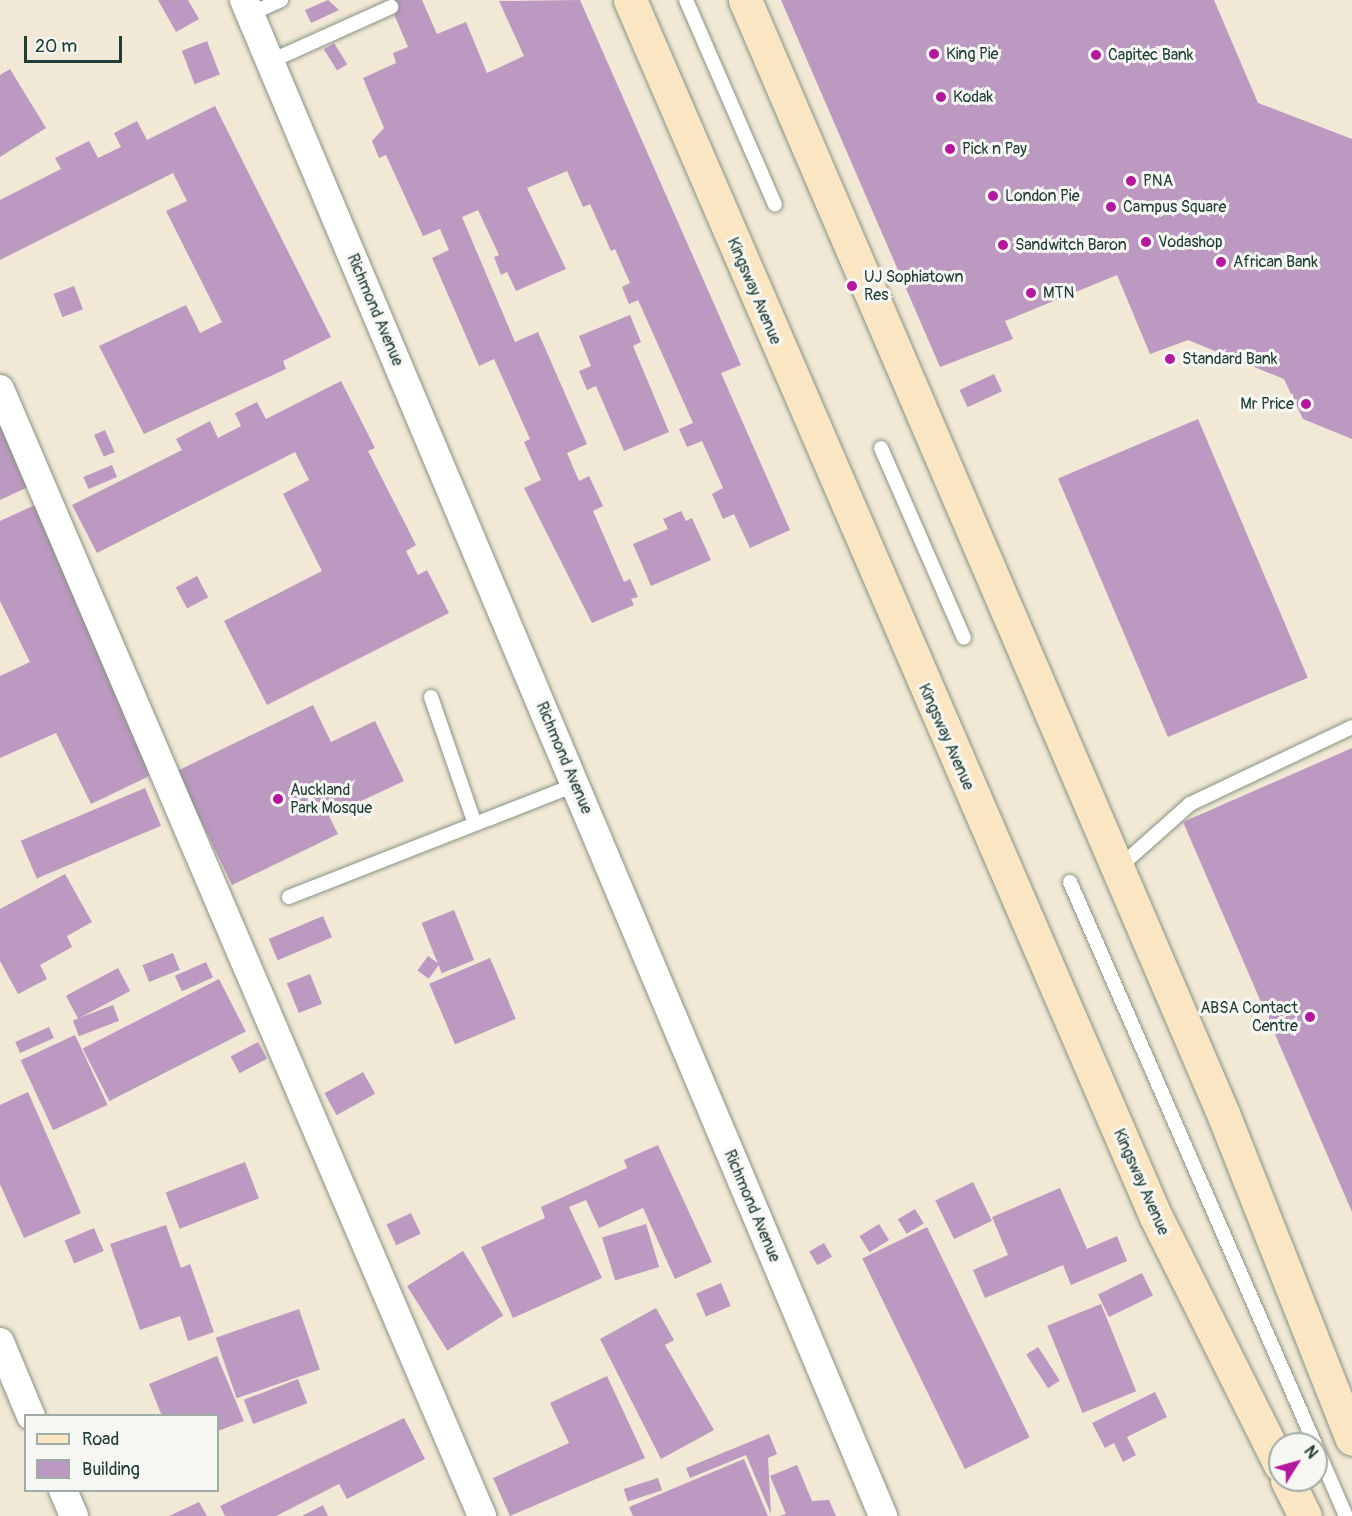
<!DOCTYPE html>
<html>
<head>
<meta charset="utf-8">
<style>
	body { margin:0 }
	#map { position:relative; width:1352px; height:1516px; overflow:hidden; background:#f1e9d5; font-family:Pangolin,sans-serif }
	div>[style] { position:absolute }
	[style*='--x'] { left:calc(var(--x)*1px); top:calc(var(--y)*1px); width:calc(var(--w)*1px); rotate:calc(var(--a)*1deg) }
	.building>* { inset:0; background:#bc99c0; transform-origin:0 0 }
	.roads { filter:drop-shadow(0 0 2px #889384) drop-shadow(0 0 2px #889384) }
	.lane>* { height:14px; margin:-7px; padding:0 7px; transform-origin:7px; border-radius:7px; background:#fff }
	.street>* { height:28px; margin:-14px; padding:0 14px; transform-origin:14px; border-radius:14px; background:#fff }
	.secondary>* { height:33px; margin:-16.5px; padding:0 16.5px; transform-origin:16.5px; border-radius:16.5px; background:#fbe6c4 }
	.dots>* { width:16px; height:16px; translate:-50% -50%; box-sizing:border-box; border:3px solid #f6f6f2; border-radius:50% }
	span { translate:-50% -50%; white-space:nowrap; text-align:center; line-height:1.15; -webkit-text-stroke:6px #f6f6f2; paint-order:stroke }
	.poi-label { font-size:16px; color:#1f3d34 }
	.left { translate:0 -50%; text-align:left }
	.right { translate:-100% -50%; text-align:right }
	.street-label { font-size:16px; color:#1f3d34 }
	.legend { position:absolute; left:24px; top:1414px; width:195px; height:78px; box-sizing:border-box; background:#f6f6f2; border:2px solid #a0aca6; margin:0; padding:8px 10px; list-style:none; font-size:18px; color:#1f3d34 }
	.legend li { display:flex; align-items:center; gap:12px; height:30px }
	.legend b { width:30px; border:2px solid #a0aca6 }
	.north { position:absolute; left:1268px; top:1432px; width:60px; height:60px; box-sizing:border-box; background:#f6f6f2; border:2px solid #a0aca6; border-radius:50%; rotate:53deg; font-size:16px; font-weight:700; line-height:24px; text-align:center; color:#1f3d34 }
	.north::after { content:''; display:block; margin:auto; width:21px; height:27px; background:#b5179e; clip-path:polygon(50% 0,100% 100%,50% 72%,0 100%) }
	.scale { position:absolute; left:24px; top:36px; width:98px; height:27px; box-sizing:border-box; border:3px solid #1f3d34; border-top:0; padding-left:8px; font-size:18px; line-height:21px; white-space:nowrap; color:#1f3d34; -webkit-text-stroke:4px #f6f6f2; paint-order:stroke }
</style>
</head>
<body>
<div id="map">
	<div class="building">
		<i style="clip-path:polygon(158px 0,188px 0,199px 19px,176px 32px)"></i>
		<i style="clip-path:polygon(328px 0,339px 10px,311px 23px,305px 10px)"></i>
		<i style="clip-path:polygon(388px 0,422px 0,437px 34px,466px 22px,487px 73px,524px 56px,499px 1px,580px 0,741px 365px,721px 373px,790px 530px,750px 548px,734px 514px,723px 519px,712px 494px,723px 488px,702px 441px,687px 447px,679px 429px,693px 423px,638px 300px,629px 304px,622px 287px,630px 283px,615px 249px,611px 251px,590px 204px,583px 207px,567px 171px,527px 188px,566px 269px,516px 291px,507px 272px,501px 275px,494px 257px,499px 255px,478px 210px,462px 217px,515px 342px,538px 332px,587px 444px,567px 453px,579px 481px,589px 476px,603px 506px,593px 511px,624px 582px,630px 579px,638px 597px,631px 599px,634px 605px,592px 623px,524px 488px,541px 480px,524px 442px,530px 439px,494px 359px,479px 366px,432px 258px,449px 250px,440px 229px,423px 236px,386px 155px,379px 158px,372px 141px,384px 128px,363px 78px,396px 63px,393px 53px,408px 47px)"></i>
		<i style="clip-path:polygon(781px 0,1214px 0,1258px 103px,1352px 139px,1352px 439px,1303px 419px,1284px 379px,1188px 340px,1150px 354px,1117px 275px,1005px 321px,1013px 339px,940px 367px)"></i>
		<i style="left:207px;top:41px;width:36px;height:27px;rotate:69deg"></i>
		<i style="left:334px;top:43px;width:25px;height:12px;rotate:58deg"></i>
		<i style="clip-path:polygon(10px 69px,46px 128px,0 157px,0 75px)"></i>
		<i style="clip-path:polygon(215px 106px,331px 337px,283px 361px,286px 369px,144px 434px,99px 346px,186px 305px,200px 333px,222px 322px,166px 211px,187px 201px,173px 173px,0 260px,0 200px,61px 169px,55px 158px,89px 141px,98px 158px,121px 147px,114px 133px,137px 121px,147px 140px)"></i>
		<i style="left:74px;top:286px;width:25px;height:22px;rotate:69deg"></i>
		<i style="clip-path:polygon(630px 315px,641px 342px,633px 346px,669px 432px,624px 451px,596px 386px,587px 390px,579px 371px,591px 366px,579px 336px)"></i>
		<i style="left:994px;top:374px;width:19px;height:38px;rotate:65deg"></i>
		<i style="clip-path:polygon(341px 381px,375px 448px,368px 451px,416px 545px,406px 551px,418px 575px,427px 570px,449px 613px,267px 705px,224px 621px,322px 571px,283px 494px,309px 480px,295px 452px,97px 553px,72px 505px,182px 450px,176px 439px,210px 421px,218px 438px,241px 426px,235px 413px,257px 402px,266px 419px)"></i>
		<i style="left:1198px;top:419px;width:281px;height:152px;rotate:67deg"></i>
		<i style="clip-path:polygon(0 423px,30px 486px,0 500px)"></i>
		<i style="left:105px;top:430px;width:24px;height:12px;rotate:66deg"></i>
		<i style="left:112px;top:465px;width:13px;height:31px;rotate:67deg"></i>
		<i style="clip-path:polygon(35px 505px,162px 770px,91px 804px,56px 733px,0 758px,0 676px,30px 662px,0 601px,0 521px)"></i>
		<i style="clip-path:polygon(681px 511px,686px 521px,692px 518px,711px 560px,651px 586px,633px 544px,668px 529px,663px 519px)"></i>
		<i style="left:197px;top:576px;width:24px;height:24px;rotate:62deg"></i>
		<i style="clip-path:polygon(313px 705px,331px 742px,375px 721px,404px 781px,329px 816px,338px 834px,232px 885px,177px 771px)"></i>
		<i style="clip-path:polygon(1352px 748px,1352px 1212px,1183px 822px)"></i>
		<i style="left:145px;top:788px;width:41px;height:135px;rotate:67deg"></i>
		<i style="clip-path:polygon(65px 874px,92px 922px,67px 936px,72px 947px,40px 965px,47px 979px,18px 994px,0 961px,0 909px)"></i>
		<i style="left:454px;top:910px;width:54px;height:35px;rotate:68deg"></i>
		<i style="left:323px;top:916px;width:23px;height:59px;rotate:67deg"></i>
		<i style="left:173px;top:953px;width:18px;height:33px;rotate:68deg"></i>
		<i style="left:428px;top:956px;width:14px;height:18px;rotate:36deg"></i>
		<i style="left:490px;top:958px;width:66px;height:66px;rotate:67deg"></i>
		<i style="left:206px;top:962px;width:17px;height:34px;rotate:66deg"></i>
		<i style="left:118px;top:968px;width:26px;height:59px;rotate:62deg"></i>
		<i style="left:310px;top:974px;width:32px;height:25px;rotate:68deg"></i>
		<i style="left:219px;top:979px;width:59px;height:153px;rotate:63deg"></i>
		<i style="left:113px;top:1005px;width:17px;height:43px;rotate:69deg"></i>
		<i style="left:49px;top:1027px;width:12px;height:37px;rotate:66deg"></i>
		<i style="left:75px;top:1035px;width:77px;height:60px;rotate:65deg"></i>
		<i style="left:258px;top:1042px;width:19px;height:31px;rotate:62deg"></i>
		<i style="left:363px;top:1072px;width:25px;height:44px;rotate:61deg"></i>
		<i style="clip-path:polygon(28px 1092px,81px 1213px,24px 1238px,0 1184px,0 1105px)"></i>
		<i style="clip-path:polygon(658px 1145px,712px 1262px,675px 1279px,643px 1208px,599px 1228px,586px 1200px,569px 1207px,602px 1278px,513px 1318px,481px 1247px,545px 1218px,541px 1207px,627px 1168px,624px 1160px)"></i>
		<i style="left:245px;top:1162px;width:39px;height:85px;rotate:69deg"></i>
		<i style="left:973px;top:1182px;width:43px;height:42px;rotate:64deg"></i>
		<i style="clip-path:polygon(1060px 1188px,1087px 1249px,1117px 1236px,1127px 1261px,1071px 1285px,1063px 1265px,985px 1298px,973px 1270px,1008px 1255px,992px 1217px)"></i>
		<i style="left:915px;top:1209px;width:17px;height:20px;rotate:59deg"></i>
		<i style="left:411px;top:1213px;width:23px;height:27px;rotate:65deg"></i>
		<i style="left:646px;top:1224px;width:45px;height:46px;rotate:73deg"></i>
		<i style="left:879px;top:1224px;width:19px;height:23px;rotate:58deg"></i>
		<i style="clip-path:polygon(166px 1225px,181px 1268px,190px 1264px,214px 1332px,188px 1341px,180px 1316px,140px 1330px,110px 1244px)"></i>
		<i style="left:927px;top:1227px;width:234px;height:72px;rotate:64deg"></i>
		<i style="left:94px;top:1228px;width:25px;height:32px;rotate:67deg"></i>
		<i style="left:824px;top:1243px;width:16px;height:17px;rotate:60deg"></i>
		<i style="left:463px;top:1251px;width:76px;height:66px;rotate:58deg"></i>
		<i style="left:1142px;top:1273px;width:25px;height:49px;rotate:64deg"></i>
		<i style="left:721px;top:1283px;width:25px;height:27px;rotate:67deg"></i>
		<i style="left:1101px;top:1304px;width:94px;height:58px;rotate:68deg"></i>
		<i style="clip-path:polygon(656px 1308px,674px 1340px,665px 1345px,714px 1430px,661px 1459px,600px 1339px)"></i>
		<i style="left:299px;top:1309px;width:64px;height:88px;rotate:71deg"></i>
		<i style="left:1038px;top:1347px;width:40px;height:14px;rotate:57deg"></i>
		<i style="clip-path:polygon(217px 1356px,244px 1421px,218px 1431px,218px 1416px,162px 1416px,149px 1384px)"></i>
		<i style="clip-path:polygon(607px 1376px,645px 1458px,510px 1516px,493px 1478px,569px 1443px,550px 1403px)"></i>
		<i style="left:298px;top:1379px;width:26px;height:58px;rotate:69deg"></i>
		<i style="clip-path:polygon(1155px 1392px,1167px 1417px,1127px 1437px,1136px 1455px,1123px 1462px,1114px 1443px,1105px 1448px,1092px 1423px)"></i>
		<i style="clip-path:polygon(404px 1418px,425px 1459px,347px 1499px,339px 1484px,276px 1516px,225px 1516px,220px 1506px)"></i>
		<i style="clip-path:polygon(769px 1434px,777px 1454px,768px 1458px,771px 1514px,746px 1455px,690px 1478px,686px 1468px)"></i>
		<i style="clip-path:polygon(744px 1459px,768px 1516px,633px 1516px,629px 1507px)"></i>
		<i style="clip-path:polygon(797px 1465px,812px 1501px,829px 1500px,836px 1516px,779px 1516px,786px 1514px,770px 1476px)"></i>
		<i style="left:658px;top:1478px;width:13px;height:36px;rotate:72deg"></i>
		<i style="clip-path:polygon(199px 1502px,207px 1516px,169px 1516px)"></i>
		<i style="clip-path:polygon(323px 1505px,328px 1516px,302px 1516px)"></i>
	</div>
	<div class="roads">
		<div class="lane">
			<i style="--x:686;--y:0;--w:223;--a:66.5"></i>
			<i style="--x:250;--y:14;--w:34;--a:-24"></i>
			<i style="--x:271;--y:61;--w:132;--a:-24.2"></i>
			<i style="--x:881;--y:448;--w:207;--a:66.4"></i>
			<i style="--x:431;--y:697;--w:134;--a:70.9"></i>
			<i style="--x:1117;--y:869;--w:98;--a:-41.7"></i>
			<i style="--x:1190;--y:804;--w:179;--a:-25.4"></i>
			<i style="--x:1070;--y:882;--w:613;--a:66.45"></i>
			<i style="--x:289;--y:897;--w:307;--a:-21.4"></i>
			<i style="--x:1316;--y:1447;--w:75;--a:66.5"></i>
		</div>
		<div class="street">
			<i style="--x:244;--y:0;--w:1645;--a:67.14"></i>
			<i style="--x:0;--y:389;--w:1226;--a:66.84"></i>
			<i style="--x:0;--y:1342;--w:80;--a:67.3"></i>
			<i style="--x:63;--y:1490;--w:28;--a:67"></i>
		</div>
		<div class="secondary">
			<i style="--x:630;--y:0;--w:1326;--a:66.63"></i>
			<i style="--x:1156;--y:1217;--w:277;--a:63.4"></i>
			<i style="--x:745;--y:0;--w:1214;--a:66.77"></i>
			<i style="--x:1224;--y:1116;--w:347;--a:68.4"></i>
			<i style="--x:1287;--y:1480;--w:40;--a:63.4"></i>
		</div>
	</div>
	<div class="dots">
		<i style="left:934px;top:54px;background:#b5179e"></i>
		<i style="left:1096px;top:55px;background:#b5179e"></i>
		<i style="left:941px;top:97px;background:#b5179e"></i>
		<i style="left:950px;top:149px;background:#b5179e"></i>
		<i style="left:1131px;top:181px;background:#b5179e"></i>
		<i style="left:993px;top:196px;background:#b5179e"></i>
		<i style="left:1111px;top:207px;background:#b5179e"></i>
		<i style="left:1146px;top:242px;background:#b5179e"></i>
		<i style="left:1003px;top:245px;background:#b5179e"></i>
		<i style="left:1221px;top:262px;background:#b5179e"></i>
		<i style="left:852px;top:286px;background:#b5179e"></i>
		<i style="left:1031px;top:293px;background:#b5179e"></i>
		<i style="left:1170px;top:359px;background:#b5179e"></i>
		<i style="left:1306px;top:404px;background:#b5179e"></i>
		<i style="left:278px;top:799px;background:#b5179e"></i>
		<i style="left:1310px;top:1017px;background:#b5179e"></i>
	</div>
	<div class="poi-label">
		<span class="left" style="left:946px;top:54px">King Pie</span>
		<span class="left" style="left:1108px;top:55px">Capitec Bank</span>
		<span class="left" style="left:953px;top:97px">Kodak</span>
		<span class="left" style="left:962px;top:149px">Pick n Pay</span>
		<span class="left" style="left:1143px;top:181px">PNA</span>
		<span class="left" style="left:1005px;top:196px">London Pie</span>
		<span class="left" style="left:1123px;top:207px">Campus Square</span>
		<span class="left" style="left:1158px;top:242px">Vodashop</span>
		<span class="left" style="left:1015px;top:245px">Sandwitch Baron</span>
		<span class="left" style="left:1233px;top:262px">African Bank</span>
		<span class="left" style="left:864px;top:286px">UJ Sophiatown<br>Res</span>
		<span class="left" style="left:1043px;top:293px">MTN</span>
		<span class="left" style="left:1182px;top:359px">Standard Bank</span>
		<span class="right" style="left:1294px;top:404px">Mr Price</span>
		<span class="left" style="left:290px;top:799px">Auckland<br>Park Mosque</span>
		<span class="right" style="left:1298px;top:1017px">ABSA Contact<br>Centre</span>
	</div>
	<div class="street-label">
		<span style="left:754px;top:291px;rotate:67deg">Kingsway Avenue</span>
		<span style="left:375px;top:310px;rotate:67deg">Richmond Avenue</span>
		<span style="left:946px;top:737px;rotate:66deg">Kingsway Avenue</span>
		<span style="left:564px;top:758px;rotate:67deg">Richmond Avenue</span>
		<span style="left:1141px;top:1182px;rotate:66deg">Kingsway Avenue</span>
		<span style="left:752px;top:1206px;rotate:67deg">Richmond Avenue</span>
	</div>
	<ul class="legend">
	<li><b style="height:8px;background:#fbe6c4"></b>Road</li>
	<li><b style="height:16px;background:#bc99c0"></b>Building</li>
	</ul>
	<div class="north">N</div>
	<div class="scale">20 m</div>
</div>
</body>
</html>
